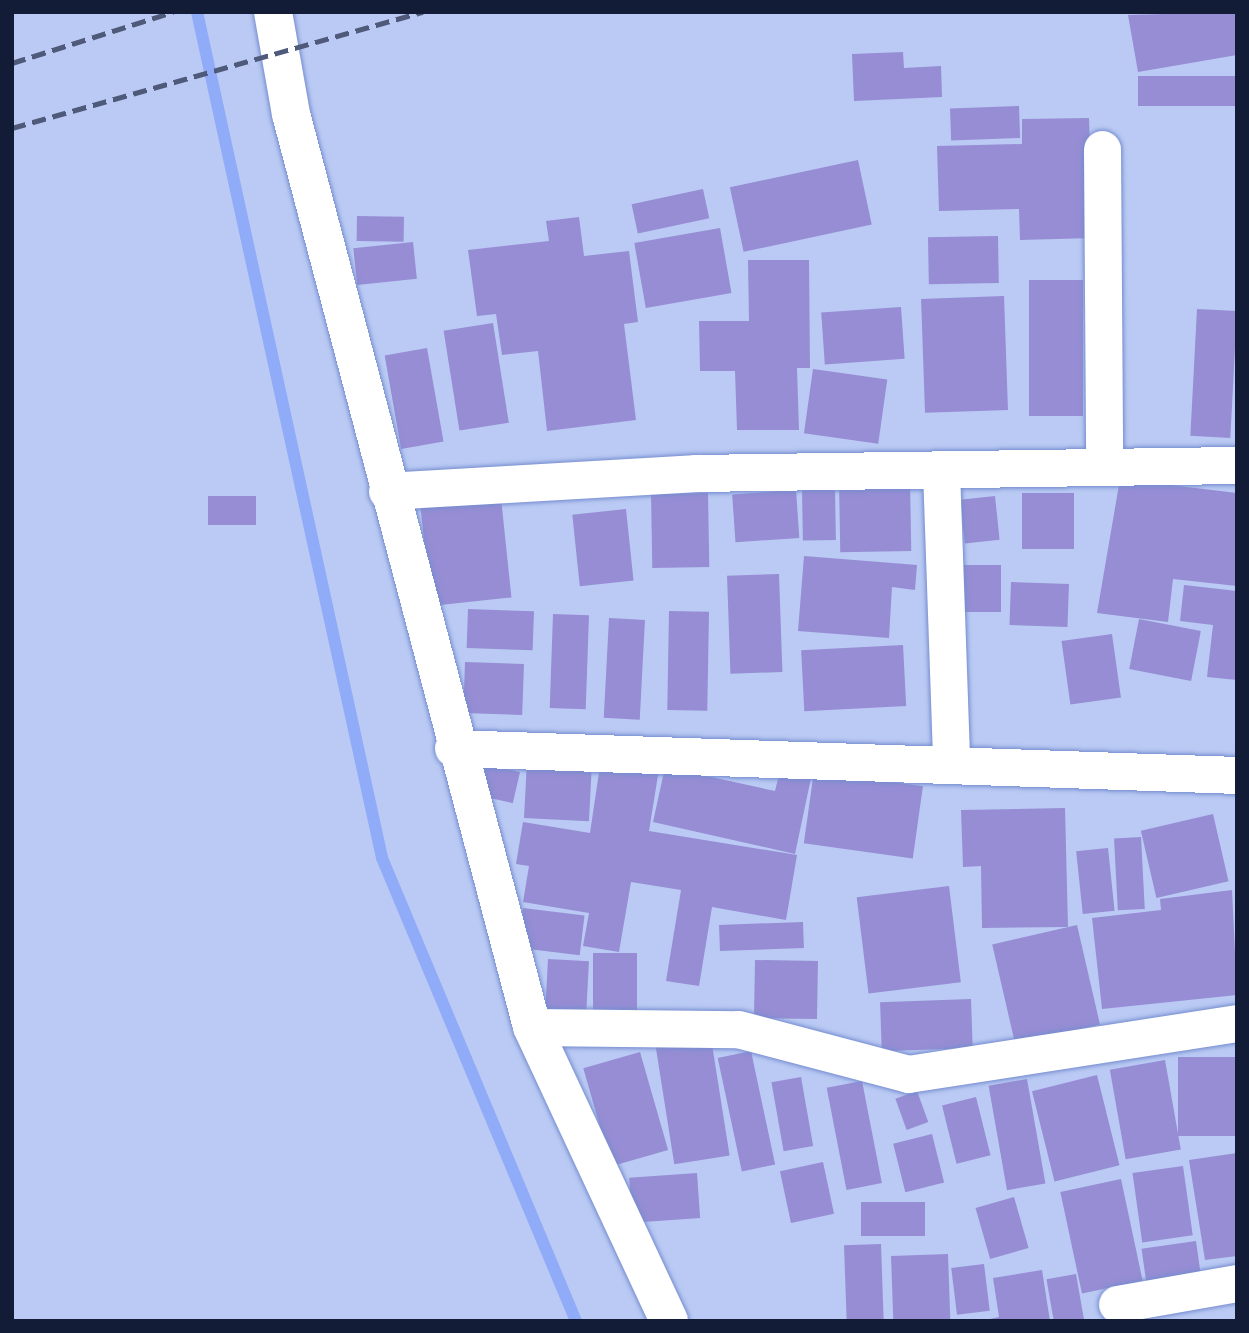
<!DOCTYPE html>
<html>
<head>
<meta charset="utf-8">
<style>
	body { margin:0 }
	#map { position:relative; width:1249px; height:1333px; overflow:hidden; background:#bacaf4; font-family:Figtree,sans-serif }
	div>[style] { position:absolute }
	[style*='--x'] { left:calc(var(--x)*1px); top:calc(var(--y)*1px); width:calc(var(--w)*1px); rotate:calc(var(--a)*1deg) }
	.stream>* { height:12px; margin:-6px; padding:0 6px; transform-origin:6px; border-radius:6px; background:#90abf7 }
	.building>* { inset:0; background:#968dd4; transform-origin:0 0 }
	.roads { filter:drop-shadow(0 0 2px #758ccf) drop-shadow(0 0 2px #758ccf) }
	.minor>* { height:37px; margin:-18.5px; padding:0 18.5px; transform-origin:18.5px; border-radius:18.5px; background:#fff }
	.tertiary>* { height:38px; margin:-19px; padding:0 19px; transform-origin:19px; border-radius:19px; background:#fff }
	.rail>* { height:5px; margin-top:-2.5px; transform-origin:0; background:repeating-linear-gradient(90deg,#4f5a7a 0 14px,transparent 0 21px) }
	span { translate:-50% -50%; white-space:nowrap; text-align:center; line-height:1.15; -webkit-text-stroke:6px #e5ebfa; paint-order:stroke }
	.frame { position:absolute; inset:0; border:14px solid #131c36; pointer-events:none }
</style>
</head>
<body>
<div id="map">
	<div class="stream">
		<i style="--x:197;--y:12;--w:866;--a:77.66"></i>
		<i style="--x:382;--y:858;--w:502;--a:67.27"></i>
	</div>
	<div class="building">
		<i style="clip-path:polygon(1237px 12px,1237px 55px,1138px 72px,1128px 15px)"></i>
		<i style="clip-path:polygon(903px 52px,904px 68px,941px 66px,942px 97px,854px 101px,852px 54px)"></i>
		<i style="left:1237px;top:76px;width:30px;height:99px;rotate:90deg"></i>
		<i style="left:1019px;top:106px;width:32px;height:69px;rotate:88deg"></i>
		<i style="clip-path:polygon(1089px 118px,1093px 238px,1020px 240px,1019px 209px,939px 211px,937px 146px,1022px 144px,1022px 119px)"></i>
		<i style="left:858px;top:160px;width:66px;height:131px;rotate:78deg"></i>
		<i style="left:703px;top:189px;width:30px;height:73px;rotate:78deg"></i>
		<i style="left:357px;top:216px;width:47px;height:25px;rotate:1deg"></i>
		<i style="clip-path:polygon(579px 217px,584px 256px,629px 251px,638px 322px,624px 324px,636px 420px,547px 431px,538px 351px,502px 355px,496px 314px,477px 316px,468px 250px,549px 241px,546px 221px)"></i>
		<i style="left:720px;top:228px;width:66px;height:87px;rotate:80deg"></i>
		<i style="left:998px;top:236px;width:47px;height:70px;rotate:89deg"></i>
		<i style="left:413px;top:242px;width:37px;height:60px;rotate:84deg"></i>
		<i style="clip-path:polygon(748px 260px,809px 260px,810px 368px,797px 368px,799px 430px,737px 430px,735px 371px,700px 371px,699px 321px,749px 321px)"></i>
		<i style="left:1029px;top:280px;width:54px;height:136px"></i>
		<i style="left:1004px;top:296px;width:114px;height:83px;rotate:88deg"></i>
		<i style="left:901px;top:307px;width:52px;height:80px;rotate:86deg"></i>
		<i style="left:1197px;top:309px;width:40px;height:127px;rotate:3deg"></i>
		<i style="left:493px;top:323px;width:101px;height:50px;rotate:81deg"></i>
		<i style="left:427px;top:348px;width:95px;height:43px;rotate:80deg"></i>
		<i style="left:813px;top:369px;width:75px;height:65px;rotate:8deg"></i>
		<i style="left:910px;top:479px;width:72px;height:71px;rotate:89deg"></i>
		<i style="clip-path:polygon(1120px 479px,1237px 493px,1237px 586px,1173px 579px,1168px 622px,1097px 613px)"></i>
		<i style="left:835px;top:489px;width:51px;height:33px;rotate:89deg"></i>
		<i style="left:796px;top:490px;width:48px;height:64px;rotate:86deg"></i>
		<i style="left:708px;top:493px;width:74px;height:57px;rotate:89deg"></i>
		<i style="left:1022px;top:493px;width:52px;height:56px"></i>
		<i style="left:256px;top:496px;width:29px;height:48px;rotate:90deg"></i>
		<i style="left:995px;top:496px;width:44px;height:35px;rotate:84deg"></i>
		<i style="left:501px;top:498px;width:100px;height:81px;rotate:84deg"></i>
		<i style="left:626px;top:509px;width:72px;height:54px;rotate:84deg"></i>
		<i style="clip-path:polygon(804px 556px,917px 565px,915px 590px,892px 587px,889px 638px,798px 631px)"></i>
		<i style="left:962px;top:565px;width:39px;height:47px"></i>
		<i style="left:779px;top:574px;width:98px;height:52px;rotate:88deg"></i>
		<i style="left:1011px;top:582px;width:58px;height:43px;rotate:2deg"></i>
		<i style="clip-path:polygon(1184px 585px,1237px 591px,1237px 680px,1207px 677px,1213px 625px,1180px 621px)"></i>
		<i style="left:468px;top:609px;width:66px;height:39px;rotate:2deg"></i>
		<i style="left:669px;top:611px;width:40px;height:99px;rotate:1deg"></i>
		<i style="left:553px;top:614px;width:36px;height:94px;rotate:2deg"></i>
		<i style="left:609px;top:618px;width:36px;height:100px;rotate:3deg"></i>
		<i style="left:1139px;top:619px;width:63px;height:51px;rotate:11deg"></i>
		<i style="left:1112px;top:634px;width:64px;height:51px;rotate:82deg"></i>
		<i style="left:903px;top:645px;width:61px;height:102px;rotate:87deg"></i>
		<i style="left:465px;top:662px;width:59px;height:51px;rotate:2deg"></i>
		<i style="clip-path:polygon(601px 759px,659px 769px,649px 831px,797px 855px,786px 920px,712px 907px,699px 986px,666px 981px,681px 890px,631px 882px,619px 952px,583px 946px,589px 913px,523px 902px,529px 866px,516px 864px,523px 822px,590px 833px)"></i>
		<i style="left:527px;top:761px;width:65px;height:57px;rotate:3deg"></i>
		<i style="left:481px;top:763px;width:40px;height:32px;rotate:13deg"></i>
		<i style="clip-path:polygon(665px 767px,775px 791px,780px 771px,811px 778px,795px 854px,653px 822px)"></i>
		<i style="left:814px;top:771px;width:110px;height:73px;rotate:8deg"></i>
		<i style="clip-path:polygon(1065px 808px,1068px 927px,982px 928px,981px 866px,963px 867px,961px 810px)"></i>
		<i style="left:1213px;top:814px;width:69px;height:74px;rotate:77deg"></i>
		<i style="left:1141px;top:837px;width:72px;height:27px;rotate:87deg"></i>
		<i style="left:1108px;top:848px;width:63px;height:32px;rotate:84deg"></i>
		<i style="left:949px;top:886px;width:97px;height:93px;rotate:83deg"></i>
		<i style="clip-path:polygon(1232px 890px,1237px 995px,1102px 1009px,1092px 918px,1161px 910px,1160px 899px)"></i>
		<i style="left:523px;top:908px;width:62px;height:40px;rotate:7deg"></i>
		<i style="left:803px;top:922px;width:26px;height:84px;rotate:88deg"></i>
		<i style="left:1077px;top:925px;width:102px;height:87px;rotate:77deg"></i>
		<i style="left:593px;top:953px;width:44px;height:62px"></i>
		<i style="left:548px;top:959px;width:41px;height:54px;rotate:3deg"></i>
		<i style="left:755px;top:960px;width:63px;height:58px;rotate:1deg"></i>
		<i style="left:971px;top:999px;width:49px;height:91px;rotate:88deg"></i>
		<i style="left:711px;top:1038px;width:119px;height:56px;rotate:81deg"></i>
		<i style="left:751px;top:1051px;width:116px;height:34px;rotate:78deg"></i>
		<i style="left:640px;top:1052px;width:102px;height:59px;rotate:74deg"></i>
		<i style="left:1237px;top:1057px;width:79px;height:59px;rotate:90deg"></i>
		<i style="left:1165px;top:1060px;width:91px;height:56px;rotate:80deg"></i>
		<i style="left:1097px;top:1075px;width:93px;height:67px;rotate:76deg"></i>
		<i style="left:801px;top:1077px;width:70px;height:30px;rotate:80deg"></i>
		<i style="left:1027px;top:1079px;width:106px;height:39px;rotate:80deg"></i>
		<i style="left:862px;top:1081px;width:104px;height:36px;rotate:79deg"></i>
		<i style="left:917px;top:1091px;width:33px;height:23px;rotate:70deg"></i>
		<i style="left:976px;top:1097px;width:60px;height:35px;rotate:76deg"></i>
		<i style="left:932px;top:1134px;width:50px;height:40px;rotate:76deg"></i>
		<i style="clip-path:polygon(1237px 1153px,1237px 1256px,1205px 1260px,1189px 1160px)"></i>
		<i style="left:823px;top:1162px;width:53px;height:44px;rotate:78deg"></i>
		<i style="left:1183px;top:1166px;width:70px;height:51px;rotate:82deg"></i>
		<i style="left:697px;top:1173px;width:45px;height:68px;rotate:86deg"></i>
		<i style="left:1121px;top:1179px;width:104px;height:62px;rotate:78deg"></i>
		<i style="left:1014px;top:1197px;width:53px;height:40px;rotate:74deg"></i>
		<i style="left:861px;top:1202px;width:64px;height:34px"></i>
		<i style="left:1196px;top:1241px;width:36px;height:55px;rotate:82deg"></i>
		<i style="left:881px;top:1244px;width:77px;height:37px;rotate:88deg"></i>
		<i style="left:948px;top:1254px;width:67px;height:57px;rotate:88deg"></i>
		<i style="left:984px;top:1264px;width:47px;height:33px;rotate:83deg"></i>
		<i style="clip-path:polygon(1042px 1270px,1050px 1321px,981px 1321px,999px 1317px,993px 1278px)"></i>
		<i style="left:1076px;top:1274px;width:48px;height:30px;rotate:80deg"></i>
	</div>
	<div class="roads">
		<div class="minor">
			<i style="--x:1102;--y:149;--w:318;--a:89.6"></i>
			<i style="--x:941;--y:470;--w:291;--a:88"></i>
			<i style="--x:387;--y:491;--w:310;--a:-3.3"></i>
			<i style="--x:696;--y:473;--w:541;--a:-0.85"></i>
			<i style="--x:453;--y:748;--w:784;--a:1.97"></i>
			<i style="--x:532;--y:1027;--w:206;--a:0.6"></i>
			<i style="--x:738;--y:1029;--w:176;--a:14.8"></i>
			<i style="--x:908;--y:1074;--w:333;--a:-8.8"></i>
			<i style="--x:1117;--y:1304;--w:122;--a:-9.9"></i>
		</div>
		<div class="tertiary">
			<i style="--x:273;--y:12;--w:104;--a:80"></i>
			<i style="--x:291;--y:114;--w:944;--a:75.21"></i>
			<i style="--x:532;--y:1027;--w:324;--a:65"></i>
		</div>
	</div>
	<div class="rail">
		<i style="--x:12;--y:63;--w:169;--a:-17.6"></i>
		<i style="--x:12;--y:128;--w:427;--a:-15.8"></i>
	</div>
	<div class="frame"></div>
</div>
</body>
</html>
